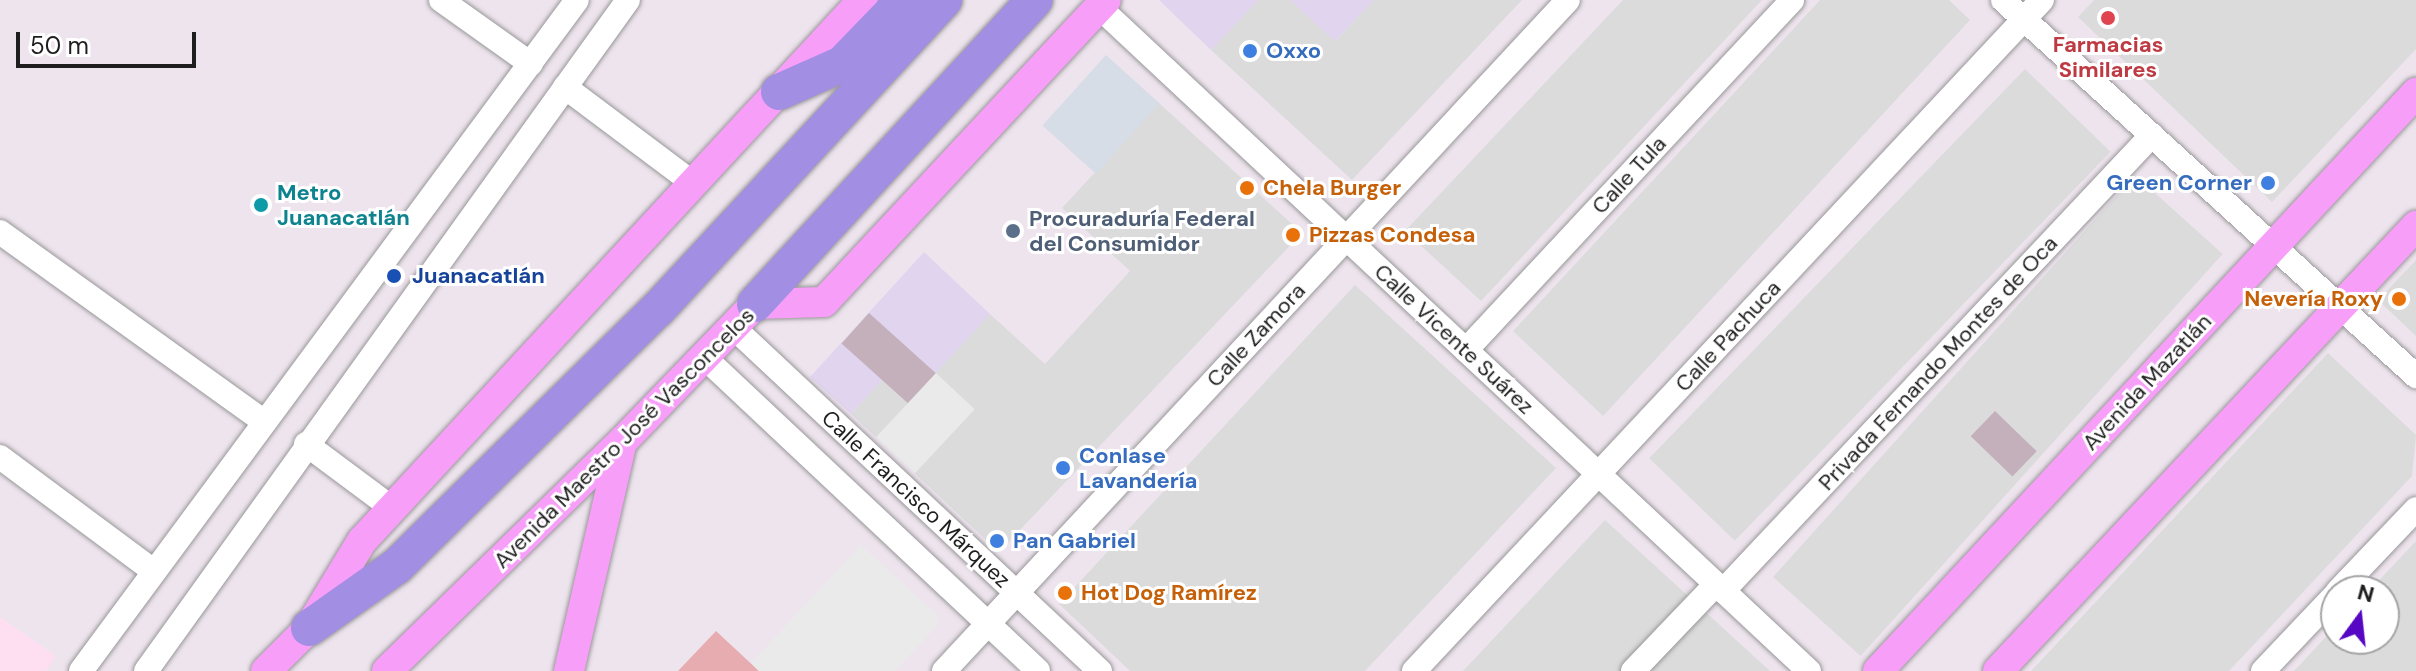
<!DOCTYPE html>
<html>
<head>
<meta charset="utf-8">
<style>
	body { margin:0 }
	#map { position:relative; width:2416px; height:671px; overflow:hidden; background:#eee4ee; font-family:"DM Sans",sans-serif }
	div>[style] { position:absolute }
	[style*='--x'] { left:calc(var(--x)*1px); top:calc(var(--y)*1px); width:calc(var(--w)*1px); rotate:calc(var(--a)*1deg) }
	.residential>* { inset:0; background:#dbdbdc; transform-origin:0 0 }
	.commercial>* { inset:0; background:#e0d4ef }
	.industrial>* { inset:0; background:#d6dde7; transform-origin:0 0 }
	.education>* { inset:0; background:#fedef1 }
	.construction>* { inset:0; background:#c3b0bb; transform-origin:0 0 }
	.grass>* { inset:0; background:#e7acb0 }
	.parking>* { inset:0; background:#eaeaea; transform-origin:0 0 }
	.roads { filter:drop-shadow(0 0 2px #989898) drop-shadow(0 0 2px #989898) }
	.minor>* { height:24px; margin:-12px; padding:0 12px; transform-origin:12px; border-radius:12px; background:#fff }
	.major>* { height:30px; margin:-15px; padding:0 15px; transform-origin:15px; border-radius:15px; background:#f79ff8 }
	.highway>* { height:36px; margin:-18px; padding:0 18px; transform-origin:18px; border-radius:18px; background:#a28ee3 }
	.dots>* { width:22px; height:22px; translate:-50% -50%; box-sizing:border-box; border:4px solid #fff; border-radius:50% }
	span { translate:-50% -50%; white-space:nowrap; text-align:center; line-height:1.15; -webkit-text-stroke:6px #fff; paint-order:stroke }
	.health-label { font-size:22px; color:#be3a42; font-weight:700 }
	.shop-label { font-size:22px; color:#366cbe; font-weight:700 }
	.left { translate:0 -50%; text-align:left }
	.right { translate:-100% -50%; text-align:right }
	.street-label { font-size:22px; color:#1e1e1e }
	.food-label { font-size:22px; color:#c56008; font-weight:700 }
	.culture-label { font-size:22px; color:#0d838f; font-weight:700 }
	.service-label { font-size:22px; color:#4e5e75; font-weight:700 }
	.transit-label { font-size:22px; color:#164399; font-weight:700 }
	.north { position:absolute; left:2320px; top:575px; width:80px; height:80px; box-sizing:border-box; background:#fff; border:2px solid #a5a5a5; border-radius:50%; rotate:15deg; font-size:22px; font-weight:700; line-height:32px; text-align:center; color:#1e1e1e }
	.north::after { content:''; display:block; margin:auto; width:28px; height:36px; background:#5607c4; clip-path:polygon(50% 0,100% 100%,50% 72%,0 100%) }
	.scale { position:absolute; left:16px; top:32px; width:180px; height:36px; box-sizing:border-box; border:4px solid #1e1e1e; border-top:0; padding-left:10px; font-size:24px; line-height:28px; white-space:nowrap; color:#1e1e1e; -webkit-text-stroke:6px #fff; paint-order:stroke }
</style>
</head>
<body>
<div id="map">
	<div class="residential">
		<i style="clip-path:polygon(1258px 0,1290px 0,1335px 41px,1374px 0,1522px 0,1352px 180px,1211px 50px)"></i>
		<i style="clip-path:polygon(1623px 0,1762px 0,1481px 301px,1405px 231px)"></i>
		<i style="clip-path:polygon(1820px 0,1949px 0,1970px 20px,1603px 416px,1513px 331px)"></i>
		<i style="clip-path:polygon(2094px 0,2416px 0,2416px 49px,2272px 202px,2078px 17px)"></i>
		<i style="left:2025px;top:69px;width:119px;height:541px;rotate:44deg"></i>
		<i style="clip-path:polygon(1159px 103px,1302px 233px,999px 552px,851px 414px,882px 380px,908px 402px,990px 314px,1045px 364px,1130px 271px,1062px 208px)"></i>
		<i style="left:2135px;top:175px;width:118px;height:541px;rotate:42deg"></i>
		<i style="clip-path:polygon(2416px 260px,2416px 336px,2378px 300px)"></i>
		<i style="clip-path:polygon(1355px 285px,1556px 468px,1365px 671px,1130px 671px,1059px 604px)"></i>
		<i style="clip-path:polygon(2328px 353px,2416px 435px,2412px 476px,2229px 671px,2031px 671px)"></i>
		<i style="clip-path:polygon(1605px 520px,1770px 671px,1463px 671px)"></i>
		<i style="clip-path:polygon(2416px 541px,2416px 671px,2294px 671px,2336px 626px,2336px 639px,2384px 639px,2384px 591px,2369px 591px)"></i>
	</div>
	<div class="commercial">
		<i style="clip-path:polygon(1159px 0,1258px 0,1211px 50px)"></i>
		<i style="clip-path:polygon(1290px 0,1374px 0,1335px 41px)"></i>
		<i style="clip-path:polygon(924px 252px,990px 314px,908px 403px,882px 380px,851px 414px,810px 377px)"></i>
	</div>
	<div class="industrial">
		<i style="left:1106px;top:55px;width:72px;height:95px;rotate:42deg"></i>
	</div>
	<div class="education">
		<i style="clip-path:polygon(0 617px,56px 656px,46px 671px,0 671px)"></i>
	</div>
	<div class="construction">
		<i style="left:869px;top:313px;width:90px;height:41px;rotate:42deg"></i>
		<i style="left:1995px;top:411px;width:58px;height:35px;rotate:44deg"></i>
	</div>
	<div class="grass">
		<i style="clip-path:polygon(716px 631px,759px 671px,678px 671px)"></i>
	</div>
	<div class="parking">
		<i style="left:936px;top:373px;width:53px;height:88px;rotate:43deg"></i>
		<i style="clip-path:polygon(861px 545px,937px 615px,937px 626px,895px 671px,759px 671px,751px 663px)"></i>
	</div>
	<div class="roads">
		<div class="minor">
			<i style="--x:441;--y:0;--w:110;--a:35.4"></i>
			<i style="--x:2003;--y:0;--w:559;--a:42.32"></i>
			<i style="--x:1099;--y:7;--w:972;--a:43.08"></i>
			<i style="--x:565;--y:87;--w:160;--a:36.9"></i>
			<i style="--x:0;--y:232;--w:324;--a:35.7"></i>
			<i style="--x:733;--y:327;--w:503;--a:43.15"></i>
			<i style="--x:1466;--y:350;--w:478;--a:-47"></i>
			<i style="--x:704;--y:357;--w:458;--a:43.2"></i>
			<i style="--x:306;--y:444;--w:107;--a:36.7"></i>
			<i style="--x:0;--y:457;--w:189;--a:36.6"></i>
			<i style="--x:1723;--y:591;--w:626;--a:-46.75"></i>
			<i style="--x:2338;--y:591;--w:113;--a:-46.4"></i>
			<i style="--x:81;--y:671;--w:834;--a:-53.53"></i>
			<i style="--x:146;--y:671;--w:826;--a:-54.31"></i>
			<i style="--x:944;--y:671;--w:916;--a:-47.08"></i>
			<i style="--x:1414;--y:671;--w:919;--a:-46.9"></i>
			<i style="--x:1633;--y:671;--w:120;--a:-46.3"></i>
			<i style="--x:2263;--y:671;--w:106;--a:-46.5"></i>
		</div>
		<div class="major">
			<i style="--x:266;--y:671;--w:61;--a:-45"></i>
			<i style="--x:309;--y:628;--w:102;--a:-58.7"></i>
			<i style="--x:362;--y:541;--w:737;--a:-47.2"></i>
			<i style="--x:387;--y:671;--w:327;--a:-44.3"></i>
			<i style="--x:621;--y:443;--w:193;--a:-46"></i>
			<i style="--x:755;--y:304;--w:69;--a:-1.7"></i>
			<i style="--x:824;--y:302;--w:413;--a:-47"></i>
			<i style="--x:569;--y:671;--w:232;--a:-77"></i>
			<i style="--x:1878;--y:671;--w:790;--a:-47.05"></i>
			<i style="--x:1998;--y:671;--w:611;--a:-46.79"></i>
		</div>
		<div class="highway">
			<i style="--x:779;--y:92;--w:69;--a:-24"></i>
			<i style="--x:842;--y:64;--w:89;--a:-45.9"></i>
			<i style="--x:755;--y:304;--w:413;--a:-47.4"></i>
			<i style="--x:309;--y:628;--w:108;--a:-35.2"></i>
			<i style="--x:397;--y:566;--w:366;--a:-44.6"></i>
			<i style="--x:658;--y:309;--w:421;--a:-47.2"></i>
		</div>
	</div>
	<div class="dots">
		<i style="left:2108px;top:18px;background:#e0444e"></i>
		<i style="left:1250px;top:51px;background:#3f7fe0"></i>
		<i style="left:2268px;top:183px;background:#3f7fe0"></i>
		<i style="left:1247px;top:188px;background:#e8710a"></i>
		<i style="left:261px;top:205px;background:#0f9aa8"></i>
		<i style="left:1013px;top:231px;background:#5c6f8a"></i>
		<i style="left:1293px;top:235px;background:#e8710a"></i>
		<i style="left:394px;top:276px;background:#1a4fb4"></i>
		<i style="left:2399px;top:299px;background:#e8710a"></i>
		<i style="left:1063px;top:468px;background:#3f7fe0"></i>
		<i style="left:997px;top:541px;background:#3f7fe0"></i>
		<i style="left:1065px;top:593px;background:#e8710a"></i>
	</div>
	<div class="health-label">
		<span style="left:2108px;top:57px">Farmacias<br>Similares</span>
	</div>
	<div class="shop-label">
		<span class="left" style="left:1266px;top:51px">Oxxo</span>
		<span class="right" style="left:2252px;top:183px">Green Corner</span>
		<span class="left" style="left:1079px;top:468px">Conlase<br>Lavandería</span>
		<span class="left" style="left:1013px;top:541px">Pan Gabriel</span>
	</div>
	<div class="street-label">
		<span style="left:1629px;top:175px;rotate:-47deg">Calle Tula</span>
		<span style="left:1256px;top:335px;rotate:-47deg">Calle Zamora</span>
		<span style="left:1728px;top:336px;rotate:-47deg">Calle Pachuca</span>
		<span style="left:1454px;top:339px;rotate:43deg">Calle Vicente Suárez</span>
		<span style="left:1938px;top:363px;rotate:-47deg">Privada Fernando Montes de Oca</span>
		<span style="left:2147px;top:382px;rotate:-47deg">Avenida Mazatlán</span>
		<span style="left:624px;top:438px;rotate:-45deg">Avenida Maestro José Vasconcelos</span>
		<span style="left:916px;top:499px;rotate:43deg">Calle Francisco Márquez</span>
	</div>
	<div class="food-label">
		<span class="left" style="left:1263px;top:188px">Chela Burger</span>
		<span class="left" style="left:1309px;top:235px">Pizzas Condesa</span>
		<span class="right" style="left:2383px;top:299px">Nevería Roxy</span>
		<span class="left" style="left:1081px;top:593px">Hot Dog Ramírez</span>
	</div>
	<div class="culture-label">
		<span class="left" style="left:277px;top:205px">Metro<br>Juanacatlán</span>
	</div>
	<div class="service-label">
		<span class="left" style="left:1029px;top:231px">Procuraduría Federal<br>del Consumidor</span>
	</div>
	<div class="transit-label">
		<span class="left" style="left:412px;top:276px">Juanacatlán</span>
	</div>
	<div class="north">N</div>
	<div class="scale">50 m</div>
</div>
</body>
</html>
